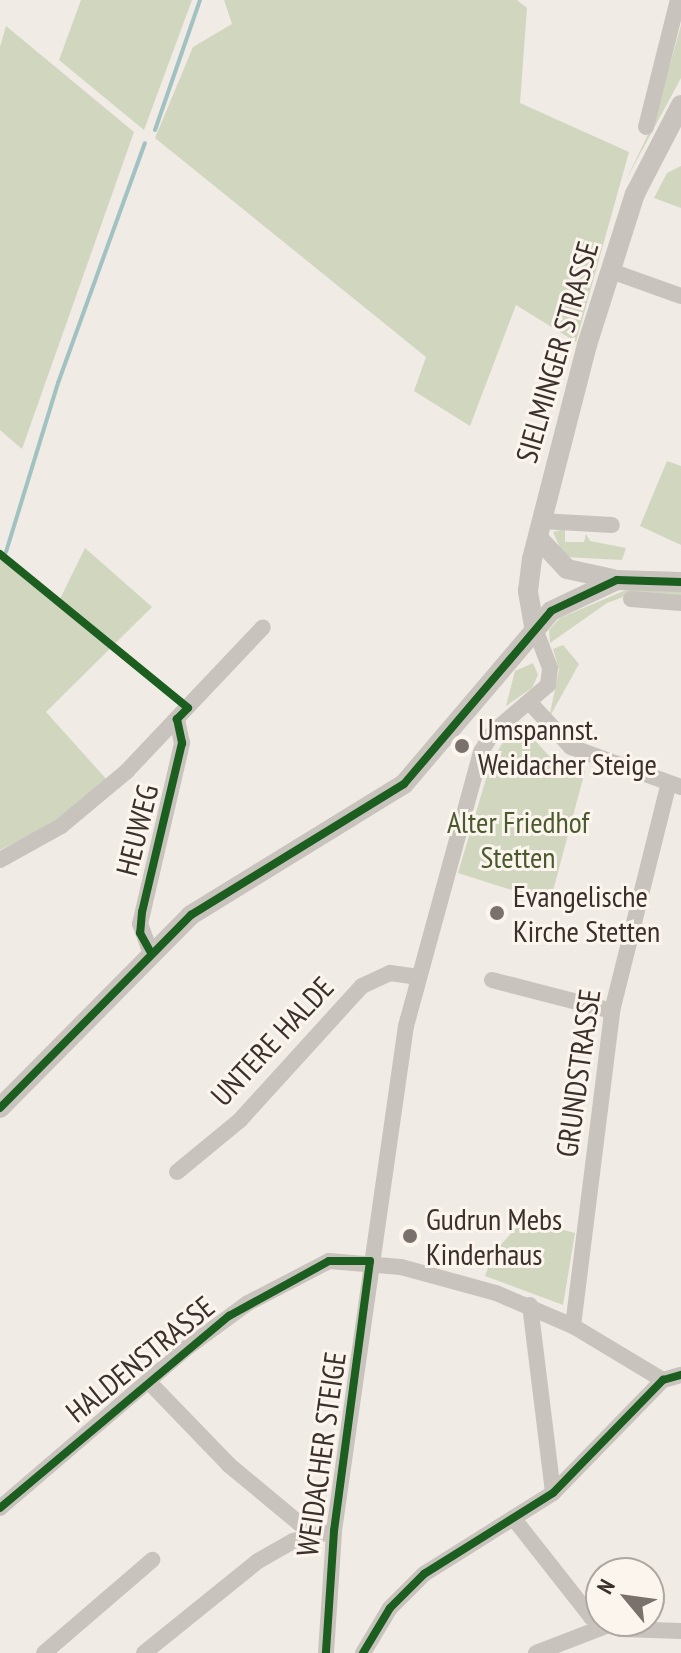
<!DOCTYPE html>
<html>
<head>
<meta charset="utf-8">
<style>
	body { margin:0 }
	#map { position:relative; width:681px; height:1653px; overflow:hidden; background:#f0ebe5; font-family:"PT Sans Narrow",sans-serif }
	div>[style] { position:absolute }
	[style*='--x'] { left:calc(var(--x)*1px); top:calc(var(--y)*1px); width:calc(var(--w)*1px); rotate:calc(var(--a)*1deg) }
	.green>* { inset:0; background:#d1d6bf }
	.stream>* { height:4px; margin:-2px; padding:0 2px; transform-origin:2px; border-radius:2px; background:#a1c2c1 }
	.minor>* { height:16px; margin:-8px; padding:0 8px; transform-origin:8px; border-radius:8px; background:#c9c3be }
	.tertiary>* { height:20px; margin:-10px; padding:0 10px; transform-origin:10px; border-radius:10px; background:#c9c3be }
	.cycleway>* { height:8px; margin:-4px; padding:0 4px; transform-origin:4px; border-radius:4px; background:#1b5e20 }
	.dots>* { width:22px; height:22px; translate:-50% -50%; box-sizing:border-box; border:4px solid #fbf5ee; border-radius:50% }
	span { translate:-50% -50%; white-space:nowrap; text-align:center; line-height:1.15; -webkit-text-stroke:6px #fbf5ee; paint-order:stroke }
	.street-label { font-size:30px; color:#3b302b }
	.poi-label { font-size:30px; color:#3b302b }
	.left { translate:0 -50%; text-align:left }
	.park-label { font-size:30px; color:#4a5a2e }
	.north { position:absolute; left:585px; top:1557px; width:80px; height:80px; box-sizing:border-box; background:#fbf5ee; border:2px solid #aea6a0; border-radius:50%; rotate:299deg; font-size:22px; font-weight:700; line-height:32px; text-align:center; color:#3b302b }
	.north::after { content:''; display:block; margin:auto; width:28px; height:36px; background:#7a716c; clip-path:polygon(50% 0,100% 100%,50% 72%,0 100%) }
</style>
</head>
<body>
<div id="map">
	<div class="green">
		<i style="clip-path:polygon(81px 0,192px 0,144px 130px,59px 60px)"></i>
		<i style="clip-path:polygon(224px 0,517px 0,527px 8px,520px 103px,629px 152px,576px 342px,516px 305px,470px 426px,414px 391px,426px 357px,155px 138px,193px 47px,232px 24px)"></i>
		<i style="clip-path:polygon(681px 25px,681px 78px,626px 180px,654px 122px)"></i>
		<i style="clip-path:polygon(6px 26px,134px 132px,22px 449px,0 430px,0 47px)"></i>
		<i style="clip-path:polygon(681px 166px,681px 208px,654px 198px,667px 173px)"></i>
		<i style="clip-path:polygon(667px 461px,681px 466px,681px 545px,640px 526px)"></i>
		<i style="clip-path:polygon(565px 529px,565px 542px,584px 542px,586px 534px,590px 541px,626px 548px,622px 560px,564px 557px,553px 532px)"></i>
		<i style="clip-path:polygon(85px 548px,152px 607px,46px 712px,108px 781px,46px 827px,0 850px,0 559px,57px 605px)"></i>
		<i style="clip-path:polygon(626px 590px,681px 590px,681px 597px,626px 596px,607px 603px,550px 643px,549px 630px,560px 618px)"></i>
		<i style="clip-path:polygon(563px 645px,579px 664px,549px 718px,559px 670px,553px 649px)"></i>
		<i style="clip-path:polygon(533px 663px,538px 675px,532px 688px,506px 706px,515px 671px)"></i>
		<i style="clip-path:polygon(531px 736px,549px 756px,585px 771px,550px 902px,458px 873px,491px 762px,505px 739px)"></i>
		<i style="clip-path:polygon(531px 1221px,575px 1233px,563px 1305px,485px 1276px,493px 1253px,519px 1225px)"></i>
	</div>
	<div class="stream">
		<i style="--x:155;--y:130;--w:138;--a:-70.9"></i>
		<i style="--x:6;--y:552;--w:177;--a:-72.9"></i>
		<i style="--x:58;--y:383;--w:255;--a:-70.1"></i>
	</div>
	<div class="minor">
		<i style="--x:646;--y:127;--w:131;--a:-75.9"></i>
		<i style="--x:611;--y:271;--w:74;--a:19.7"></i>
		<i style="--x:541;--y:521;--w:71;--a:3.2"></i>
		<i style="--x:631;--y:599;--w:50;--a:4.6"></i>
		<i style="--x:531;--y:704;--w:59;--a:47.1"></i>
		<i style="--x:571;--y:747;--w:117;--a:20"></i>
		<i style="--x:0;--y:860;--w:70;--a:-29.1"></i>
		<i style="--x:61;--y:826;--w:85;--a:-39.7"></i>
		<i style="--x:126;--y:772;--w:199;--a:-46.6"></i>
		<i style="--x:150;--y:951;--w:29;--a:-110"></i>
		<i style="--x:140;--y:924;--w:186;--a:-76.9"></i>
		<i style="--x:182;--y:743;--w:25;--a:-102"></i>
		<i style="--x:492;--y:980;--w:124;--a:14.5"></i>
		<i style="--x:177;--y:1172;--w:82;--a:-39.5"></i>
		<i style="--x:240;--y:1120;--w:181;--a:-47.7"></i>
		<i style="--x:362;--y:986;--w:31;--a:-25"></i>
		<i style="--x:390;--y:973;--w:27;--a:8"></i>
		<i style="--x:530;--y:1305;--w:189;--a:83"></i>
		<i style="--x:573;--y:1326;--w:317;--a:-82.9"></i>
		<i style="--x:612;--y:1011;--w:235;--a:-76"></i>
		<i style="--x:148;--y:1381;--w:117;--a:46"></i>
		<i style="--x:229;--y:1465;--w:108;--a:39.7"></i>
		<i style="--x:0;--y:1508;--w:248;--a:-40.6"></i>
		<i style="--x:188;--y:1347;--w:74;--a:-36.3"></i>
		<i style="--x:248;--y:1303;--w:91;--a:-27.4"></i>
		<i style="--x:329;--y:1261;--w:72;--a:4.8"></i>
		<i style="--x:401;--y:1267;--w:98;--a:15.3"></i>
		<i style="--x:496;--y:1293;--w:84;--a:23.2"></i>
		<i style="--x:573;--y:1326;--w:105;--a:31"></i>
		<i style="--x:514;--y:1519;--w:125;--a:51.8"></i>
		<i style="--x:591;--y:1617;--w:32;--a:22"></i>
		<i style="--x:621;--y:1629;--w:60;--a:1.9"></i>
		<i style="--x:44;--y:1653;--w:143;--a:-40.7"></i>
		<i style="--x:144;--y:1653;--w:146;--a:-38.9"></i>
		<i style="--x:258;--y:1561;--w:40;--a:-29.7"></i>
		<i style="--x:293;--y:1541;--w:42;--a:-13.7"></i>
		<i style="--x:326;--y:1653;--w:122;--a:-86.2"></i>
		<i style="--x:334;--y:1531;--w:510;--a:-81.89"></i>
		<i style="--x:406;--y:1026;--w:284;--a:-74.7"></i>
		<i style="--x:481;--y:752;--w:23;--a:-59"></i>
		<i style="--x:493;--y:732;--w:72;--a:-40.5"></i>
		<i style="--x:548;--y:685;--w:17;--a:-83"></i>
		<i style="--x:550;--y:668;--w:45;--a:-110.9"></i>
		<i style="--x:363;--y:1653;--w:52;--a:-59"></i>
		<i style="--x:390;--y:1608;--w:48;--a:-45"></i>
		<i style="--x:424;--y:1574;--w:152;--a:-32.1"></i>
		<i style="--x:553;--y:1493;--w:158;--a:-45.8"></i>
		<i style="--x:663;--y:1380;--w:19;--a:-16"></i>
		<i style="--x:536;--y:1653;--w:75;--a:-21.1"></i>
	</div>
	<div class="tertiary">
		<i style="--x:538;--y:538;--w:42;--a:46.9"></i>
		<i style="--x:567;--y:569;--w:47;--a:12.3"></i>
		<i style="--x:534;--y:626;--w:36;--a:-100"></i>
		<i style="--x:528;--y:591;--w:32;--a:-83"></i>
		<i style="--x:532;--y:559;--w:221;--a:-75.6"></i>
		<i style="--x:587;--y:345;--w:158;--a:-72.4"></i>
		<i style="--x:635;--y:194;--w:100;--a:-62.7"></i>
		<i style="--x:0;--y:1108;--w:272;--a:-45.3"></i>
		<i style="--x:191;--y:915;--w:250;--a:-31.6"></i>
		<i style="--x:404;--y:784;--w:227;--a:-49.6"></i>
		<i style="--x:551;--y:611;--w:73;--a:-25.2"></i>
		<i style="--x:617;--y:580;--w:64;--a:1.8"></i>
	</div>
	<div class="cycleway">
		<i style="--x:0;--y:554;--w:243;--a:39.3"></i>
		<i style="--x:188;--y:708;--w:16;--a:135"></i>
		<i style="--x:177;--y:719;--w:25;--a:78"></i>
		<i style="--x:182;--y:743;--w:174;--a:103.3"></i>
		<i style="--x:142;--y:912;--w:21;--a:95"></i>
		<i style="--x:140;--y:933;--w:21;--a:61"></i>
		<i style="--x:0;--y:1108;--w:272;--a:-45.3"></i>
		<i style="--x:191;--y:915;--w:250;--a:-31.6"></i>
		<i style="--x:404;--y:784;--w:227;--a:-49.6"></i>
		<i style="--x:551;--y:611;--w:73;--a:-25.2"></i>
		<i style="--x:617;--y:580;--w:64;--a:1.8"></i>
		<i style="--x:0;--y:1508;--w:299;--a:-40"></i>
		<i style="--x:229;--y:1316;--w:114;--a:-28.8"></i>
		<i style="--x:329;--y:1261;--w:41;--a:0"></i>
		<i style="--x:370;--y:1261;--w:272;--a:97.6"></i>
		<i style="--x:334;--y:1531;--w:122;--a:93.8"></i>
		<i style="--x:363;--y:1653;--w:52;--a:-59"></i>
		<i style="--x:390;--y:1608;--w:48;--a:-45"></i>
		<i style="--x:424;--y:1574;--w:152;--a:-32.1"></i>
		<i style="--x:553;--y:1493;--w:158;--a:-45.8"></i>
		<i style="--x:663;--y:1380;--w:19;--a:-16"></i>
	</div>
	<div class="dots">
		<i style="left:462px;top:746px;background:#7a716c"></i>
		<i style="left:497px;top:913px;background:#7a716c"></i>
		<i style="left:410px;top:1236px;background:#7a716c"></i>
	</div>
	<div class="street-label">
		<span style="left:557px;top:352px;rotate:-74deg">SIELMINGER STRASSE</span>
		<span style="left:137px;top:830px;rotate:-76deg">HEUWEG</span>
		<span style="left:272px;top:1041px;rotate:-47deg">UNTERE HALDE</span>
		<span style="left:578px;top:1073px;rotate:-82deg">GRUNDSTRASSE</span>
		<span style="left:140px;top:1359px;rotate:-39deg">HALDENSTRASSE</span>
		<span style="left:321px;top:1454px;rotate:-82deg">WEIDACHER STEIGE</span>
	</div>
	<div class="poi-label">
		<span class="left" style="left:478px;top:746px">Umspannst.<br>Weidacher Steige</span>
		<span class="left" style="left:513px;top:913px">Evangelische<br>Kirche Stetten</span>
		<span class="left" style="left:426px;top:1236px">Gudrun Mebs<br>Kinderhaus</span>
	</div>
	<div class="park-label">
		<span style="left:518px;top:839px">Alter Friedhof<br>Stetten</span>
	</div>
	<div class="north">N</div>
</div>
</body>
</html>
